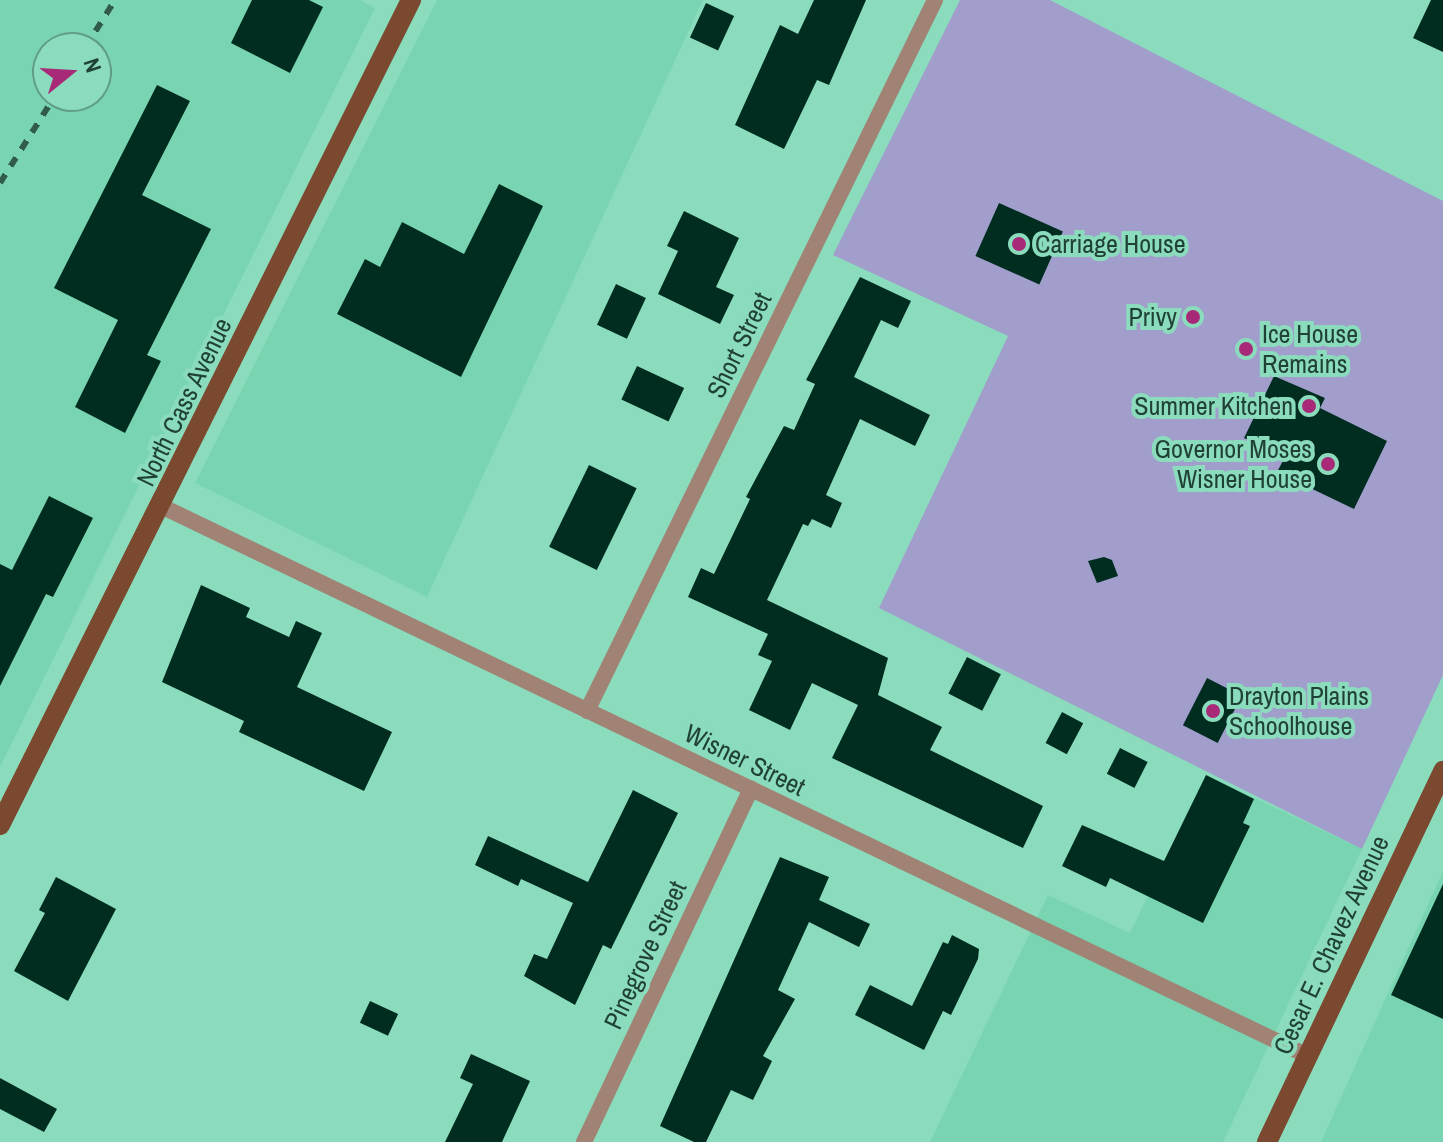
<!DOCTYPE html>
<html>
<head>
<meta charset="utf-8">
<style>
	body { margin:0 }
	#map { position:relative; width:1443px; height:1142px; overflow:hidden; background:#8bdcbd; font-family:"Archivo Narrow",sans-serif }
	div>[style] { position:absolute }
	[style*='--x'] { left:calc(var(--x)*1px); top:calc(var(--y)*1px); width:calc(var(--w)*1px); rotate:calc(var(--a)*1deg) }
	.built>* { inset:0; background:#79d4b1 }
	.green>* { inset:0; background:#a19ecc }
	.building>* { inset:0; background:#002d20; transform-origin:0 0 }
	.street>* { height:16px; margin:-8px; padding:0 8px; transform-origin:8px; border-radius:8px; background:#a08375 }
	.primary>* { height:20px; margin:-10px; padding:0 10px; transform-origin:10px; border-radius:10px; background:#7a492f }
	.rail>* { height:6px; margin-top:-3px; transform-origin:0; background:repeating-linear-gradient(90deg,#315b4c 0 10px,transparent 0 20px) }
	.dots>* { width:22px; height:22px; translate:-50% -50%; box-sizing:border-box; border:4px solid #8bdcbd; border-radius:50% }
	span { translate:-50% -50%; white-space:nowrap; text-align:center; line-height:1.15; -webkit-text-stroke:8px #8bdcbd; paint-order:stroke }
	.poi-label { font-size:26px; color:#204236 }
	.left { translate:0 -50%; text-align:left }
	.right { translate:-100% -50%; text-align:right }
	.street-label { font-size:26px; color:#204236 }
	.north { position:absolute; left:32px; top:32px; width:80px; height:80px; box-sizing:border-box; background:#8bdcbd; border:2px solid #609e87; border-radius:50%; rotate:72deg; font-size:22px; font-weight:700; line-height:32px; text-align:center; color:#204236 }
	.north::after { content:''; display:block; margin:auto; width:28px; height:36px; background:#a82978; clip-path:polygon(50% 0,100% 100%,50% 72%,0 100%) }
</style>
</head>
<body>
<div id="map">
	<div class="built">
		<i style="clip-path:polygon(evenodd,0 0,360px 0,375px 8px,0 767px,0 0,48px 48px,96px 48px,96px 96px,48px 96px,48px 48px)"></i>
		<i style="clip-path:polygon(437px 0,703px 0,427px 597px,195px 483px)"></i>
		<i style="clip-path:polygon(1206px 775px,1362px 849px,1223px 1142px,930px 1142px,1048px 895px,1130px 933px)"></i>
		<i style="clip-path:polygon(1443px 871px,1443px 1142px,1321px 1142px)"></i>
	</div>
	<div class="green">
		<i style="clip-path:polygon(960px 0,1050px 0,1443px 201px,1443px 675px,1362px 849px,879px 608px,1008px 336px,833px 255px)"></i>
	</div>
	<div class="building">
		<i style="clip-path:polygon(252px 0,309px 0,323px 7px,290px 73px,231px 43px)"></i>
		<i style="clip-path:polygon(814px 0,866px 0,829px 85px,817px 80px,784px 149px,735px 125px,780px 25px,798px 34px)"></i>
		<i style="clip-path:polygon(1431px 0,1443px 0,1443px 52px,1413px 38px)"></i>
		<i style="left:706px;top:3px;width:31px;height:38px;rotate:25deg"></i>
		<i style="clip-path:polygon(157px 85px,190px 101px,142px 195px,211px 229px,147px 355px,161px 361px,125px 433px,75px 407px,118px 320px,54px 288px)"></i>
		<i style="clip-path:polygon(499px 184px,543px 206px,461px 377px,337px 314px,365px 259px,380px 267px,402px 222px,464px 254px)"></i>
		<i style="left:999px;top:203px;width:70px;height:58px;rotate:24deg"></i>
		<i style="clip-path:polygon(684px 211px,739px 238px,716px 287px,734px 295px,720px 324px,658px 294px,678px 251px,667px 246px)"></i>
		<i style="clip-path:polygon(860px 277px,911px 301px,898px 328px,881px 320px,854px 377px,930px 415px,915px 446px,860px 419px,826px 495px,842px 503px,831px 528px,812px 519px,808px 526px,803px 524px,767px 600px,888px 658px,878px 695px,942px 727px,930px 750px,1043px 806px,1023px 848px,832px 758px,858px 705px,812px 683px,790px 730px,749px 710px,772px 661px,758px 655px,768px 634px,688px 597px,701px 568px,714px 574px,750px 499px,746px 497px,784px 426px,794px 430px,815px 384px,806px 380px)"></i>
		<i style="left:616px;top:284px;width:33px;height:45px;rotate:25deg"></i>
		<i style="left:637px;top:366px;width:52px;height:37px;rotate:25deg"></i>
		<i style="clip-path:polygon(1274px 376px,1325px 398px,1320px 408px,1387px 441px,1354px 509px,1277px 472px,1285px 457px,1244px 438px)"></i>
		<i style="left:589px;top:465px;width:53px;height:91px;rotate:26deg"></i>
		<i style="clip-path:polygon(49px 496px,93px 518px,53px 597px,46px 594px,0 686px,0 564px,12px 570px)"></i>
		<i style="clip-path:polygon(1104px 557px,1112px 560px,1118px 576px,1097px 583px,1088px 561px)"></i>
		<i style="clip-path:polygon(201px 585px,250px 608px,246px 617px,289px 637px,296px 621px,322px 633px,297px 687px,392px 732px,364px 791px,239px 732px,244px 721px,162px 682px)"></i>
		<i style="left:967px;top:657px;width:38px;height:41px;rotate:27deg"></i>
		<i style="left:1207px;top:678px;width:39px;height:53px;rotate:27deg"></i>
		<i style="left:1062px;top:712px;width:24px;height:35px;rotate:28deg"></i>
		<i style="left:1120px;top:748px;width:31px;height:29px;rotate:27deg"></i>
		<i style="clip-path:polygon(1206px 775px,1254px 799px,1243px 823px,1250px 826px,1203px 923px,1110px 878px,1106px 887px,1062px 866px,1082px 825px,1164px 861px)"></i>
		<i style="clip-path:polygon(633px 790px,678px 813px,611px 949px,603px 945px,575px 1005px,524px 976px,534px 954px,547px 959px,573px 903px,521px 879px,518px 886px,475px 865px,488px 836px,588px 882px)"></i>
		<i style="clip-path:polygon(780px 857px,829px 877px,819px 900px,870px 924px,859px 947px,809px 922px,778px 990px,795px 999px,763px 1056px,772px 1061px,753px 1100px,731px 1090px,706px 1142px,694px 1142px,660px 1126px)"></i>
		<i style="clip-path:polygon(56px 877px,116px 909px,68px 1001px,14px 971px,45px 913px,39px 910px)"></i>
		<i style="clip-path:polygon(1443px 884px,1443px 1019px,1391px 995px)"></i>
		<i style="clip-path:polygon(952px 935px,979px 949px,978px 959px,951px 1015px,943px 1011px,924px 1050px,855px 1015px,870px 985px,912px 1006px,943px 942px,948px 944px)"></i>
		<i style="left:370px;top:1001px;width:31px;height:24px;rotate:25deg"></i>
		<i style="clip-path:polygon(471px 1054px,530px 1081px,502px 1142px,445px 1142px,473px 1084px,460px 1078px)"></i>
		<i style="clip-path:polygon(0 1078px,57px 1109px,44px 1132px,0 1109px)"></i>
	</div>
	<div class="street">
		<i style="--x:161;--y:506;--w:1272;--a:25.62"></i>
		<i style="--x:587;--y:711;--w:792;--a:-63.92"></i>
		<i style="--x:584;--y:1142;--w:391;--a:-64.7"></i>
	</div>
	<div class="primary">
		<i style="--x:0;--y:825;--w:922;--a:-63.52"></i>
		<i style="--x:1267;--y:1142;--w:411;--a:-64.6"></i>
	</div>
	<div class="rail">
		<i style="--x:85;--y:48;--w:57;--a:-58"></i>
		<i style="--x:0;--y:183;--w:103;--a:-57.7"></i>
	</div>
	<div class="dots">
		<i style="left:1019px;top:244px;background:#a82978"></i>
		<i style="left:1193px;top:317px;background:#a82978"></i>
		<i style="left:1246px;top:349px;background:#a82978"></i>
		<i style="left:1309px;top:406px;background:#a82978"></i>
		<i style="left:1328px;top:464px;background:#a82978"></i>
		<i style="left:1213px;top:711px;background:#a82978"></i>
	</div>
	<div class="poi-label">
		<span class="left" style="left:1035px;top:244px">Carriage House</span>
		<span class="right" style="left:1177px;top:317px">Privy</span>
		<span class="left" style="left:1262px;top:349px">Ice House<br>Remains</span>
		<span class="right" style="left:1293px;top:406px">Summer Kitchen</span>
		<span class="right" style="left:1312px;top:464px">Governor Moses<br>Wisner House</span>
		<span class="left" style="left:1229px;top:711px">Drayton Plains<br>Schoolhouse</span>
	</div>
	<div class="street-label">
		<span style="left:739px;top:345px;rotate:-64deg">Short Street</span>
		<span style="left:184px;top:402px;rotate:-64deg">North Cass Avenue</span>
		<span style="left:745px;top:760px;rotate:26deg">Wisner Street</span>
		<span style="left:1331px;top:945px;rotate:-65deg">Cesar E. Chavez Avenue</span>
		<span style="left:645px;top:955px;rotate:-65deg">Pinegrove Street</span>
	</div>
	<div class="north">N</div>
</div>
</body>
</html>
